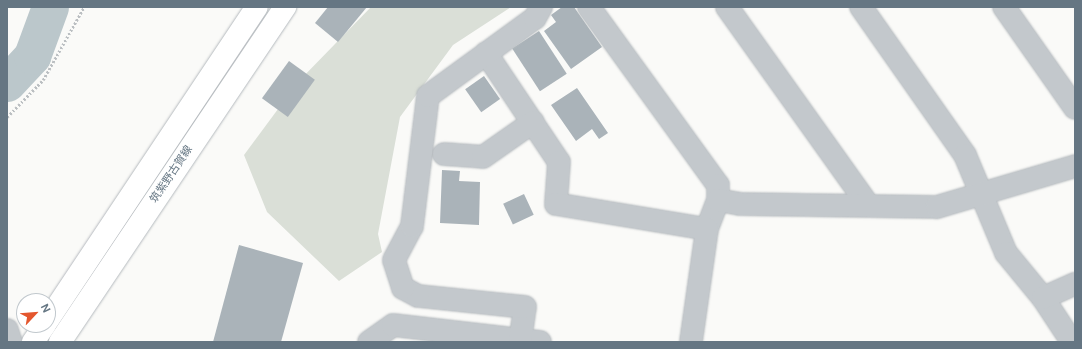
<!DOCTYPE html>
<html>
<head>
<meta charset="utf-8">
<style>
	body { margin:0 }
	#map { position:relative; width:1082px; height:349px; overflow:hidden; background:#fafaf8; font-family:"DM Sans","Noto Sans JP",sans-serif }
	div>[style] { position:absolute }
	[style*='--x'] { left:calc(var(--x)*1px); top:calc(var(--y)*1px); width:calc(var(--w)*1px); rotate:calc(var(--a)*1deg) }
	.green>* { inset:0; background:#dadfd7 }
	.river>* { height:37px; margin:-18.5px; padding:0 18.5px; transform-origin:18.5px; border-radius:18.5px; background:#bbc7cb }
	.building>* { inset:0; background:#aab3b9; transform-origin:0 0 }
	.path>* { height:2.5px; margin-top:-1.25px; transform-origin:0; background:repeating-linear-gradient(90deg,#bbbfc2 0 2px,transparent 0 4px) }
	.roads { filter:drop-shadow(0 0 1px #b5babe) drop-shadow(0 0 1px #b5babe) }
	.minor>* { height:22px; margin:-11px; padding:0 11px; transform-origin:11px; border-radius:11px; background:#c3c8cc }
	.major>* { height:22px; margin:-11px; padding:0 11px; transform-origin:11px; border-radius:11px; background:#fff }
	span { translate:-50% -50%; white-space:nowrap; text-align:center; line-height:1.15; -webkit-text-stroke:4px #fff; paint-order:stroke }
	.street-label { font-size:11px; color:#657683 }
	.frame { position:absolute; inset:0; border:8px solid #657683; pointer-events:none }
	.north { position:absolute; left:16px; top:293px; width:40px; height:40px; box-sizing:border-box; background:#fff; border:1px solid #c1c8cd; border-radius:50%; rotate:64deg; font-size:11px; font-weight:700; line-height:16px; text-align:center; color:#657683 }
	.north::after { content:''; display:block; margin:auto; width:14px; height:18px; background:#e4572e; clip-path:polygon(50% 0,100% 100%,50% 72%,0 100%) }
</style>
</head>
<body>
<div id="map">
	<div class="green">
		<i style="clip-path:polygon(371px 7px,511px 7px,453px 45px,400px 117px,378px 234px,382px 252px,339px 281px,267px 212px,244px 155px,298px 82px)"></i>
	</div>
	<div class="river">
		<i style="--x:7;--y:83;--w:37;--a:-47"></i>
		<i style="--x:32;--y:56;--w:52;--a:-69.8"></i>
	</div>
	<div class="building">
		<i style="clip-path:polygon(328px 7px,367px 7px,338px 42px,315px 23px)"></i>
		<i style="clip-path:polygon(562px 7px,574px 7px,602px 47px,571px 69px,544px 31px,556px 22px,551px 15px)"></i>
		<i style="left:539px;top:31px;width:51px;height:32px;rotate:57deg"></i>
		<i style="left:289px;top:61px;width:32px;height:46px;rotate:36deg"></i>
		<i style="left:484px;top:76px;width:28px;height:23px;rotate:55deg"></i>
		<i style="clip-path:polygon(577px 88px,608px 133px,599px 139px,592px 129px,576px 141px,551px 105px)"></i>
		<i style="clip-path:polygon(442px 170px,460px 171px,459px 181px,480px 182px,479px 225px,440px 223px)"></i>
		<i style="left:524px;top:194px;width:23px;height:23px;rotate:65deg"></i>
		<i style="clip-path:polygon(239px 245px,303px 263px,281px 342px,213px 342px)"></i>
	</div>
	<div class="path">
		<i style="--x:7;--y:117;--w:52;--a:-45.8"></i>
		<i style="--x:43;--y:80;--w:84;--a:-60.7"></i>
	</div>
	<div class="roads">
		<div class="minor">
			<i style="--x:589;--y:7;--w:220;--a:54.1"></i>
			<i style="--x:718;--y:185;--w:15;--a:90"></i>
			<i style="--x:718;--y:200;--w:31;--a:111"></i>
			<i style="--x:707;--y:229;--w:114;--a:98.1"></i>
			<i style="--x:727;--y:7;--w:243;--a:54.5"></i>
			<i style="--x:861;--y:7;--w:181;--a:54.9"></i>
			<i style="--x:965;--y:155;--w:106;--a:67.3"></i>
			<i style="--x:1006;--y:253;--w:58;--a:50.6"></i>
			<i style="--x:1043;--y:298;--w:53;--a:56.6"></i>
			<i style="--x:1004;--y:7;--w:123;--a:54.9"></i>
			<i style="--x:486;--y:53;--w:131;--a:56.2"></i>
			<i style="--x:559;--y:162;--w:42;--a:94.1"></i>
			<i style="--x:556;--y:204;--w:153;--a:9.4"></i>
			<i style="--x:444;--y:154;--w:39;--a:4"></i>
			<i style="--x:483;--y:157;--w:61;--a:-35"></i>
			<i style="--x:718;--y:200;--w:22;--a:10"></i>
			<i style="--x:740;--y:204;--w:197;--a:0.9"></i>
			<i style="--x:937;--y:207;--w:144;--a:-16.5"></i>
			<i style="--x:1043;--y:298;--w:35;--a:-24"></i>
			<i style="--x:7;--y:330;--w:13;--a:72"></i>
			<i style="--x:369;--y:342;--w:29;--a:-35"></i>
			<i style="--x:393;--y:325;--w:148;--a:6.6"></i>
			<i style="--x:520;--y:342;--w:35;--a:-82"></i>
			<i style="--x:525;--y:307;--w:108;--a:-174.1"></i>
			<i style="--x:418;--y:296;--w:17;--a:-152"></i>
			<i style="--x:403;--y:288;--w:29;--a:-108"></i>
			<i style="--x:394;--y:260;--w:38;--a:-62"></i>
			<i style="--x:412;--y:226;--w:131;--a:-83"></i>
			<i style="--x:428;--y:96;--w:132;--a:-36.1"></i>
			<i style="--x:535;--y:18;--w:13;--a:-61"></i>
		</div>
		<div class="major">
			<i style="--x:48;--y:320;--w:376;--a:-56.3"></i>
			<i style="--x:33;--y:342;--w:21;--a:-55"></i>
			<i style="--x:60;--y:342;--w:404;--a:-56.1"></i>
		</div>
	</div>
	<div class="street-label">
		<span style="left:171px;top:174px;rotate:-56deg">筑紫野古賀線</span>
	</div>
	<div class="frame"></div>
	<div class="north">N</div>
</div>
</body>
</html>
